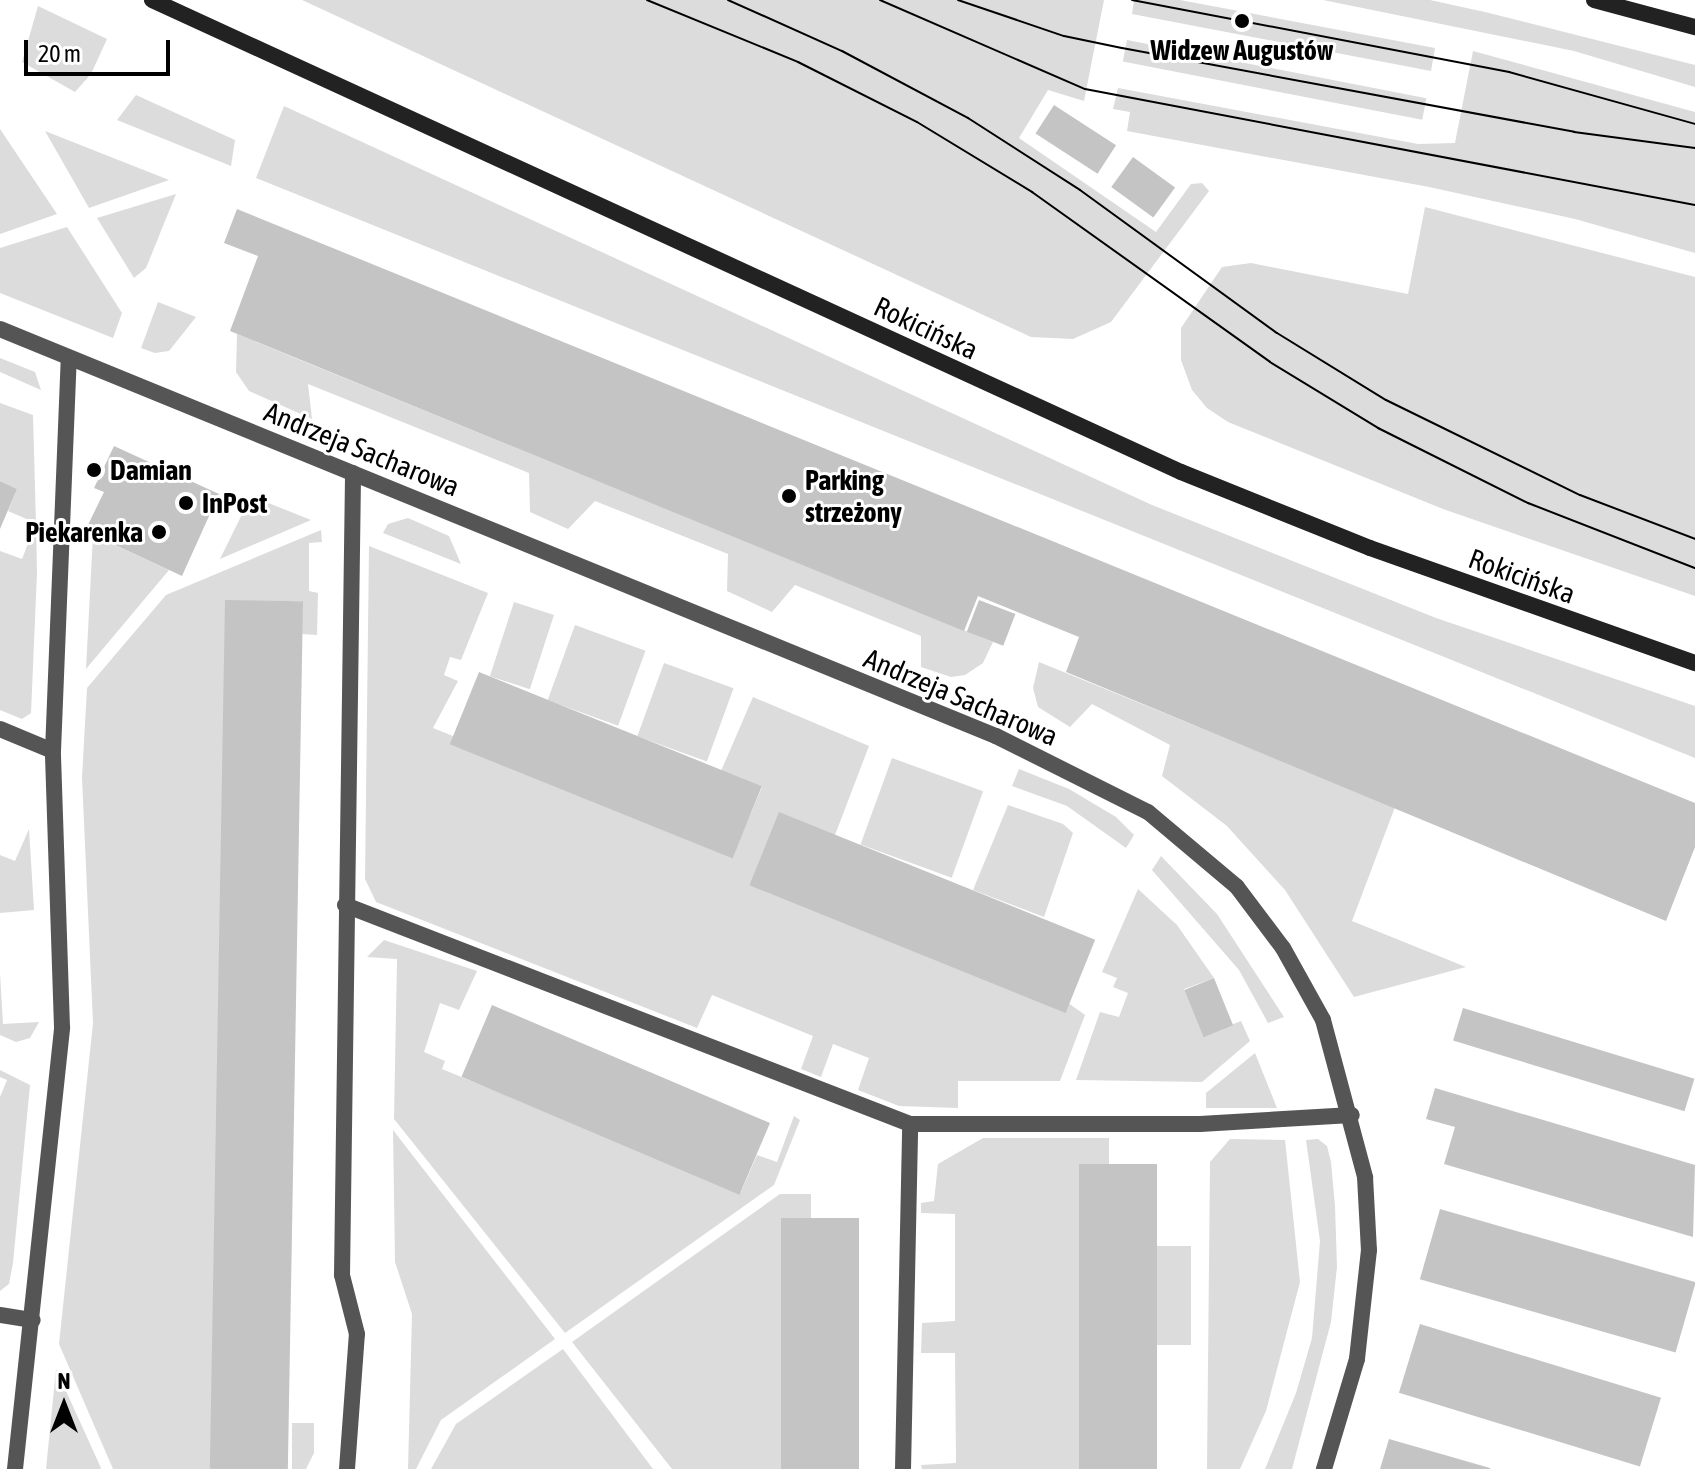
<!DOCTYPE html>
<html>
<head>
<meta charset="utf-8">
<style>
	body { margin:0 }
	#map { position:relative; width:1695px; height:1469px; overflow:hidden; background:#fff; font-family:"Asap Condensed",sans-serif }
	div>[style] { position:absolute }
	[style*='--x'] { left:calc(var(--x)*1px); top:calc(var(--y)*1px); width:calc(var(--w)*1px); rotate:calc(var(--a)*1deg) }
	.green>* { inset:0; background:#dcdcdc; transform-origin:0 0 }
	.building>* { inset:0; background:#c4c4c4; transform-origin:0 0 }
	.street>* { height:16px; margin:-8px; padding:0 8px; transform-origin:8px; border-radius:8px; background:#555 }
	.secondary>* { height:16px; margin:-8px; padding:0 8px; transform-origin:8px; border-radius:8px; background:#222 }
	.tram>* { height:2px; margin:-1px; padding:0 1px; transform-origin:1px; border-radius:1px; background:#000 }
	.dots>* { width:22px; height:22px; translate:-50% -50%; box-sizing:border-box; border:4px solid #fff; border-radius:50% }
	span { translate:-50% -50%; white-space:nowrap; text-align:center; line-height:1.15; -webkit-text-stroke:6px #fff; paint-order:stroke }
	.poi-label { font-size:28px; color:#000; font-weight:700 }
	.left { translate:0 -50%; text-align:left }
	.right { translate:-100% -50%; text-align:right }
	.street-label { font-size:28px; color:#000 }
	.north { position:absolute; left:24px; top:1365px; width:80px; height:80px; -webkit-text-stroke:6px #fff; paint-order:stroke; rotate:0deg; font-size:22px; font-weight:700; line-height:32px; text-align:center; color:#000 }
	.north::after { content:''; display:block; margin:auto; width:28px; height:36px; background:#000; clip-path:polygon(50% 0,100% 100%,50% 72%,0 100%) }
	.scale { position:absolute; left:24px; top:40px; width:146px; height:36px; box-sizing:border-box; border:4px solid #000; border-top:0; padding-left:10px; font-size:24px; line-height:28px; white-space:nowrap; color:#000; -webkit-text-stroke:6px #fff; paint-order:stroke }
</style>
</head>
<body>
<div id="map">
	<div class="green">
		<i style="clip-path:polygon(302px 0,1104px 0,1084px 101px,1048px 90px,1019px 138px,1156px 232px,1191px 184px,1202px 183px,1209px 191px,1111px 322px,1073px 339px,1031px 337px)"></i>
		<i style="clip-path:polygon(1134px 0,1180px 0,1435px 48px,1431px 71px,1132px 14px)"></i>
		<i style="clip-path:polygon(1323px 0,1430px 0,1485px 12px,1695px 65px,1695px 87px,1574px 51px)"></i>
		<i style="clip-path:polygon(38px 6px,107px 39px,91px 74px,75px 92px,22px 62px)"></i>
		<i style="left:1127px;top:40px;width:305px;height:22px;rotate:11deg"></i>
		<i style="clip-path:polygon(1473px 51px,1695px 112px,1695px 253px,1575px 219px,1429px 187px,1127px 131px,1130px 112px,1113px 109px,1118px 88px,1418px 144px,1455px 143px)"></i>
		<i style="clip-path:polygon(136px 95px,235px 140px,231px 166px,117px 120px)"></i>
		<i style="clip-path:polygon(284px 106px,1152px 505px,1436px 618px,1695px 706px,1695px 758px,256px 178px)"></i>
		<i style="clip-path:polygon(0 129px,57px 214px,0 234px)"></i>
		<i style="clip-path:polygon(45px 131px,169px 180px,89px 208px)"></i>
		<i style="clip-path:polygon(176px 194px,146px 268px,134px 278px,97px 218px)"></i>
		<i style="clip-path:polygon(1425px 207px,1695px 277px,1695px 596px,1443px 509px,1228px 422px,1207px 408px,1192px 390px,1181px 360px,1181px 328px,1222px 267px,1251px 263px,1408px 294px)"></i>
		<i style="clip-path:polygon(67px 227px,122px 313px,113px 338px,0 293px,0 248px)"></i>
		<i style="clip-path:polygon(158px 302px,196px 317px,169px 351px,155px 353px,141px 348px)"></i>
		<i style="clip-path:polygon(237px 334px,305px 362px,993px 642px,983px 663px,965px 675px,951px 677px,921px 667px,921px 636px,795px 585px,772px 612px,727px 591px,728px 554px,595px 501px,568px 529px,530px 512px,529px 473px,308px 384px,312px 419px,249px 391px,236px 372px)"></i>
		<i style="clip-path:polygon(0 358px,35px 372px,41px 390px,0 372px)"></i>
		<i style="clip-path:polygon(0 403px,33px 415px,36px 523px,37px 573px,31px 713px,22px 719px,0 710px,0 551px,22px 559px,36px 523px,8px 511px,17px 489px,0 481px)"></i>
		<i style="clip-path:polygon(251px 496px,311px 520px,220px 559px)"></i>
		<i style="clip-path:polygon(408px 518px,449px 536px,461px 564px,383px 533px,388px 524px)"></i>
		<i style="clip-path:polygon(321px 530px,322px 542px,309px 543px,309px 591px,318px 593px,317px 635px,302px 634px,302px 601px,225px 601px,226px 1469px,113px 1469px,59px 1344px,93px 1023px,82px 778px,87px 688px,166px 595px)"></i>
		<i style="clip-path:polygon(93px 535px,169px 570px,86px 669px)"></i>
		<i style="clip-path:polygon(369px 546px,488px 593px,461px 660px,450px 657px,444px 675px,458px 681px,433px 728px,453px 736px,451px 744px,732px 858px,762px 787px,721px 771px,753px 697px,869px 746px,835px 835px,1085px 1015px,1060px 1081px,958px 1081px,958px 1108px,899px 1106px,858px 1090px,869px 1058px,833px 1044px,821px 1077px,801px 1069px,813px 1036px,712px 995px,697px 1028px,376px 902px,365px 879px)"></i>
		<i style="left:514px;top:602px;width:42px;height:78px;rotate:18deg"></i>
		<i style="left:575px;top:625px;width:75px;height:80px;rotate:20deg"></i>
		<i style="clip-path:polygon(1039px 662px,1395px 807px,1352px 921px,1466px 967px,1354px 997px,1285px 890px,1227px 826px,1162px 776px,1170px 745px,1092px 704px,1070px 727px,1038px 707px,1033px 688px)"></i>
		<i style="left:664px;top:663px;width:74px;height:78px;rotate:20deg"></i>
		<i style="left:892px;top:758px;width:97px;height:92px;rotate:20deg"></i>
		<i style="clip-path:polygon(1019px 769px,1069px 789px,1116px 817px,1134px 835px,1126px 848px,1067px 806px,1012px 786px)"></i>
		<i style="clip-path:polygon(1008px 805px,1063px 824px,1073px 833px,1044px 917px,973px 890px)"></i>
		<i style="clip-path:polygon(29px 829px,34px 910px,0 913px,0 855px,15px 861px)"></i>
		<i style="clip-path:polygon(1161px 856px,1217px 914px,1284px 1017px,1268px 1023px,1239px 970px,1152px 870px)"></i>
		<i style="clip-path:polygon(1138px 889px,1177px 925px,1214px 978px,1184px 989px,1203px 1036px,1241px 1021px,1250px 1041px,1202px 1082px,1076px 1080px,1100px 1012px,1119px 1017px,1128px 993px,1113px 987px,1117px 978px,1102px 972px)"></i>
		<i style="clip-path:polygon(384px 940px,477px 971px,459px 1010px,440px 1003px,424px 1052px,445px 1061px,442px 1069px,741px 1192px,757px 1155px,777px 1162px,794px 1116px,800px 1120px,774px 1185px,565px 1333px,394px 1119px,397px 959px,367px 957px)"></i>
		<i style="clip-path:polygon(0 973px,3px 1024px,39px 1022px,30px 1038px,16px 1042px,0 1035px)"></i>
		<i style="clip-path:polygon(1255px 1053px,1277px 1108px,1206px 1108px,1206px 1093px)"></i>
		<i style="clip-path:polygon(0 1070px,30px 1085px,13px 1263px,9px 1284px,0 1291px,0 1097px,7px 1080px,0 1077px)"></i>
		<i style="clip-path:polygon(393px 1130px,555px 1339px,441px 1420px,416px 1469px,408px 1469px,412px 1314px,395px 1262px)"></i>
		<i style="clip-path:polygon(983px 1138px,1109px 1138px,1109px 1164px,1079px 1164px,1079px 1469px,922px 1469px,921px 1465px,956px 1463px,955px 1353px,921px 1353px,922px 1323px,955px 1321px,955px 1214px,921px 1213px,921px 1203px,934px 1201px,938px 1164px)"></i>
		<i style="clip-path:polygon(1230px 1139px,1285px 1140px,1300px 1282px,1266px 1411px,1240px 1469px,1207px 1469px,1210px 1162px)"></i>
		<i style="clip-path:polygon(1318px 1139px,1327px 1146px,1331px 1162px,1335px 1206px,1337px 1267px,1331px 1322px,1292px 1469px,1265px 1469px,1296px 1393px,1312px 1338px,1320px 1241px,1306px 1140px)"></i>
		<i style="clip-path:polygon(780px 1194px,811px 1194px,811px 1218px,781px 1218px,781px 1469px,672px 1469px,572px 1342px)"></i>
		<i style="left:1157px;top:1246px;width:34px;height:99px"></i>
		<i style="clip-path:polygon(563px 1349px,653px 1469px,431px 1469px,456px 1424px)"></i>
		<i style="clip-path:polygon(56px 1369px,101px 1468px,100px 1469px,46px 1469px)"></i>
		<i style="clip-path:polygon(292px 1423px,314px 1423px,314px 1453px,306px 1469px,292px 1469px)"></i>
	</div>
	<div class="building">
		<i style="left:1054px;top:105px;width:74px;height:34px;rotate:33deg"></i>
		<i style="left:1133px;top:157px;width:52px;height:37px;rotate:36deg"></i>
		<i style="clip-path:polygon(237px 209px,1695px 803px,1695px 847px,1666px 921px,1066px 672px,1079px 637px,1032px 618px,978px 596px,964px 631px,230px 331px,258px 256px,224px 243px)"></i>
		<i style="clip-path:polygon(114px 446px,219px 494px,182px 576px,85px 531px,104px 492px,94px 488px)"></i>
		<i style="clip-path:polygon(0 481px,17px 489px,0 529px)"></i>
		<i style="left:225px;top:600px;width:78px;height:869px;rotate:1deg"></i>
		<i style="left:979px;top:600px;width:39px;height:34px;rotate:21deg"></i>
		<i style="left:479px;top:672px;width:305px;height:78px;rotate:22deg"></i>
		<i style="left:779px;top:812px;width:341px;height:79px;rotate:22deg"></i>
		<i style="left:1214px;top:978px;width:51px;height:32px;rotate:68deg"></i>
		<i style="left:492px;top:1005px;width:302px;height:78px;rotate:23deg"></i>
		<i style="left:1463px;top:1008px;width:242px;height:34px;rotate:17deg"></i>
		<i style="clip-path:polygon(1435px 1088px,1695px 1165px,1693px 1237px,1444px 1164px,1455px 1127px,1426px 1119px)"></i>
		<i style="left:1079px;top:1164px;width:78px;height:305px"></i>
		<i style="left:1440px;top:1209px;width:266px;height:73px;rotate:16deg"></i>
		<i style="left:781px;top:1218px;width:78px;height:251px"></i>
		<i style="left:1420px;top:1324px;width:252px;height:72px;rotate:17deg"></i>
		<i style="clip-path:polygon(1389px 1439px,1490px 1468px,1490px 1469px,1380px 1469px)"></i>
	</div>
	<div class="street">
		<i style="--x:0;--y:329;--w:1076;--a:22.23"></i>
		<i style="--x:996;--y:736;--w:170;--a:26.6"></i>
		<i style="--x:1148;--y:812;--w:116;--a:40.1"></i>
		<i style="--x:1237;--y:887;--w:76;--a:53"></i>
		<i style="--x:1283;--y:948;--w:82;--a:60.9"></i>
		<i style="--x:1323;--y:1020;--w:163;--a:75"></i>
		<i style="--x:1365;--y:1177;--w:73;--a:86.9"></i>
		<i style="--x:1369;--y:1250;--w:110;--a:96.3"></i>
		<i style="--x:1357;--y:1359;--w:115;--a:106.7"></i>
		<i style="--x:0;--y:729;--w:57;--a:22.5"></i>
		<i style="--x:345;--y:905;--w:606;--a:21.19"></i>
		<i style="--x:910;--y:1124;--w:290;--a:0"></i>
		<i style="--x:1200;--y:1124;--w:152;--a:-3.4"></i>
		<i style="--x:0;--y:1315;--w:33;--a:9"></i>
		<i style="--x:15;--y:1469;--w:444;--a:-83.9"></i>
		<i style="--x:62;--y:1027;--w:276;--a:-91.9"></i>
		<i style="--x:53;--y:751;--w:392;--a:-87.7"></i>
		<i style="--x:347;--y:1469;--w:135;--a:-85.8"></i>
		<i style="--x:357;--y:1334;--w:61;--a:-104.3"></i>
		<i style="--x:342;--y:1275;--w:802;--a:-89.21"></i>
		<i style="--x:903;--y:1469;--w:345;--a:-88.8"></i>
	</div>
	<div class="secondary">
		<i style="--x:152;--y:0;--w:1132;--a:24.64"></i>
		<i style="--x:1181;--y:472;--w:204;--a:21.9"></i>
		<i style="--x:1370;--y:548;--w:345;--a:19.5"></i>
		<i style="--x:1594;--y:0;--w:105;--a:15"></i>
	</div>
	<div class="tram">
		<i style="--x:647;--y:0;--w:163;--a:22.3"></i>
		<i style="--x:798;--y:62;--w:133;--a:26.8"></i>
		<i style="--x:917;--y:122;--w:135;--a:31.3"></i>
		<i style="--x:1032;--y:192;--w:292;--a:35.5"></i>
		<i style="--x:1270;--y:362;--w:127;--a:31.4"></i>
		<i style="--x:1378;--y:428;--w:168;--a:26.6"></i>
		<i style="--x:1528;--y:503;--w:179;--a:21.3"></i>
		<i style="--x:728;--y:0;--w:125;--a:24.1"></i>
		<i style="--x:842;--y:51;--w:143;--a:28"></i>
		<i style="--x:968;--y:118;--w:133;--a:32.7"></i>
		<i style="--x:1080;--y:190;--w:243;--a:36"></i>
		<i style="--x:1277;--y:333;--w:128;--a:31.6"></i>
		<i style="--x:1386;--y:400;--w:216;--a:26.1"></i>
		<i style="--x:1580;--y:495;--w:123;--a:20.9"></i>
		<i style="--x:880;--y:0;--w:223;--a:23.5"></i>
		<i style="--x:1085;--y:89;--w:621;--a:10.77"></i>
		<i style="--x:958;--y:0;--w:112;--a:18.8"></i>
		<i style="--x:1064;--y:36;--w:59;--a:11.7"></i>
		<i style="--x:1122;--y:48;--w:460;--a:10.5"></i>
		<i style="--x:1574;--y:132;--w:122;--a:7.5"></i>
		<i style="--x:1132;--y:0;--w:384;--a:10.8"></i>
		<i style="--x:1509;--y:72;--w:193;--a:15.6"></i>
	</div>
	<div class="dots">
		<i style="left:1242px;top:21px;background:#000"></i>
		<i style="left:94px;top:470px;background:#000"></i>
		<i style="left:789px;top:496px;background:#000"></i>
		<i style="left:186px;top:503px;background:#000"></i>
		<i style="left:159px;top:532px;background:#000"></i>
	</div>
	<div class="poi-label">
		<span style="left:1242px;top:50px">Widzew Augustów</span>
		<span class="left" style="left:110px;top:470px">Damian</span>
		<span class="left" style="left:805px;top:496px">Parking<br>strzeżony</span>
		<span class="left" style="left:202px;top:503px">InPost</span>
		<span class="right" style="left:143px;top:532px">Piekarenka</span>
	</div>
	<div class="street-label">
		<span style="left:926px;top:328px;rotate:25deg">Rokicińska</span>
		<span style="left:362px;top:449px;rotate:22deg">Andrzeja Sacharowa</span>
		<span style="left:1522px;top:576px;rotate:20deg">Rokicińska</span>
		<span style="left:961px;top:697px;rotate:23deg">Andrzeja Sacharowa</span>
	</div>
	<div class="north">N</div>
	<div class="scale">20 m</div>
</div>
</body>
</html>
